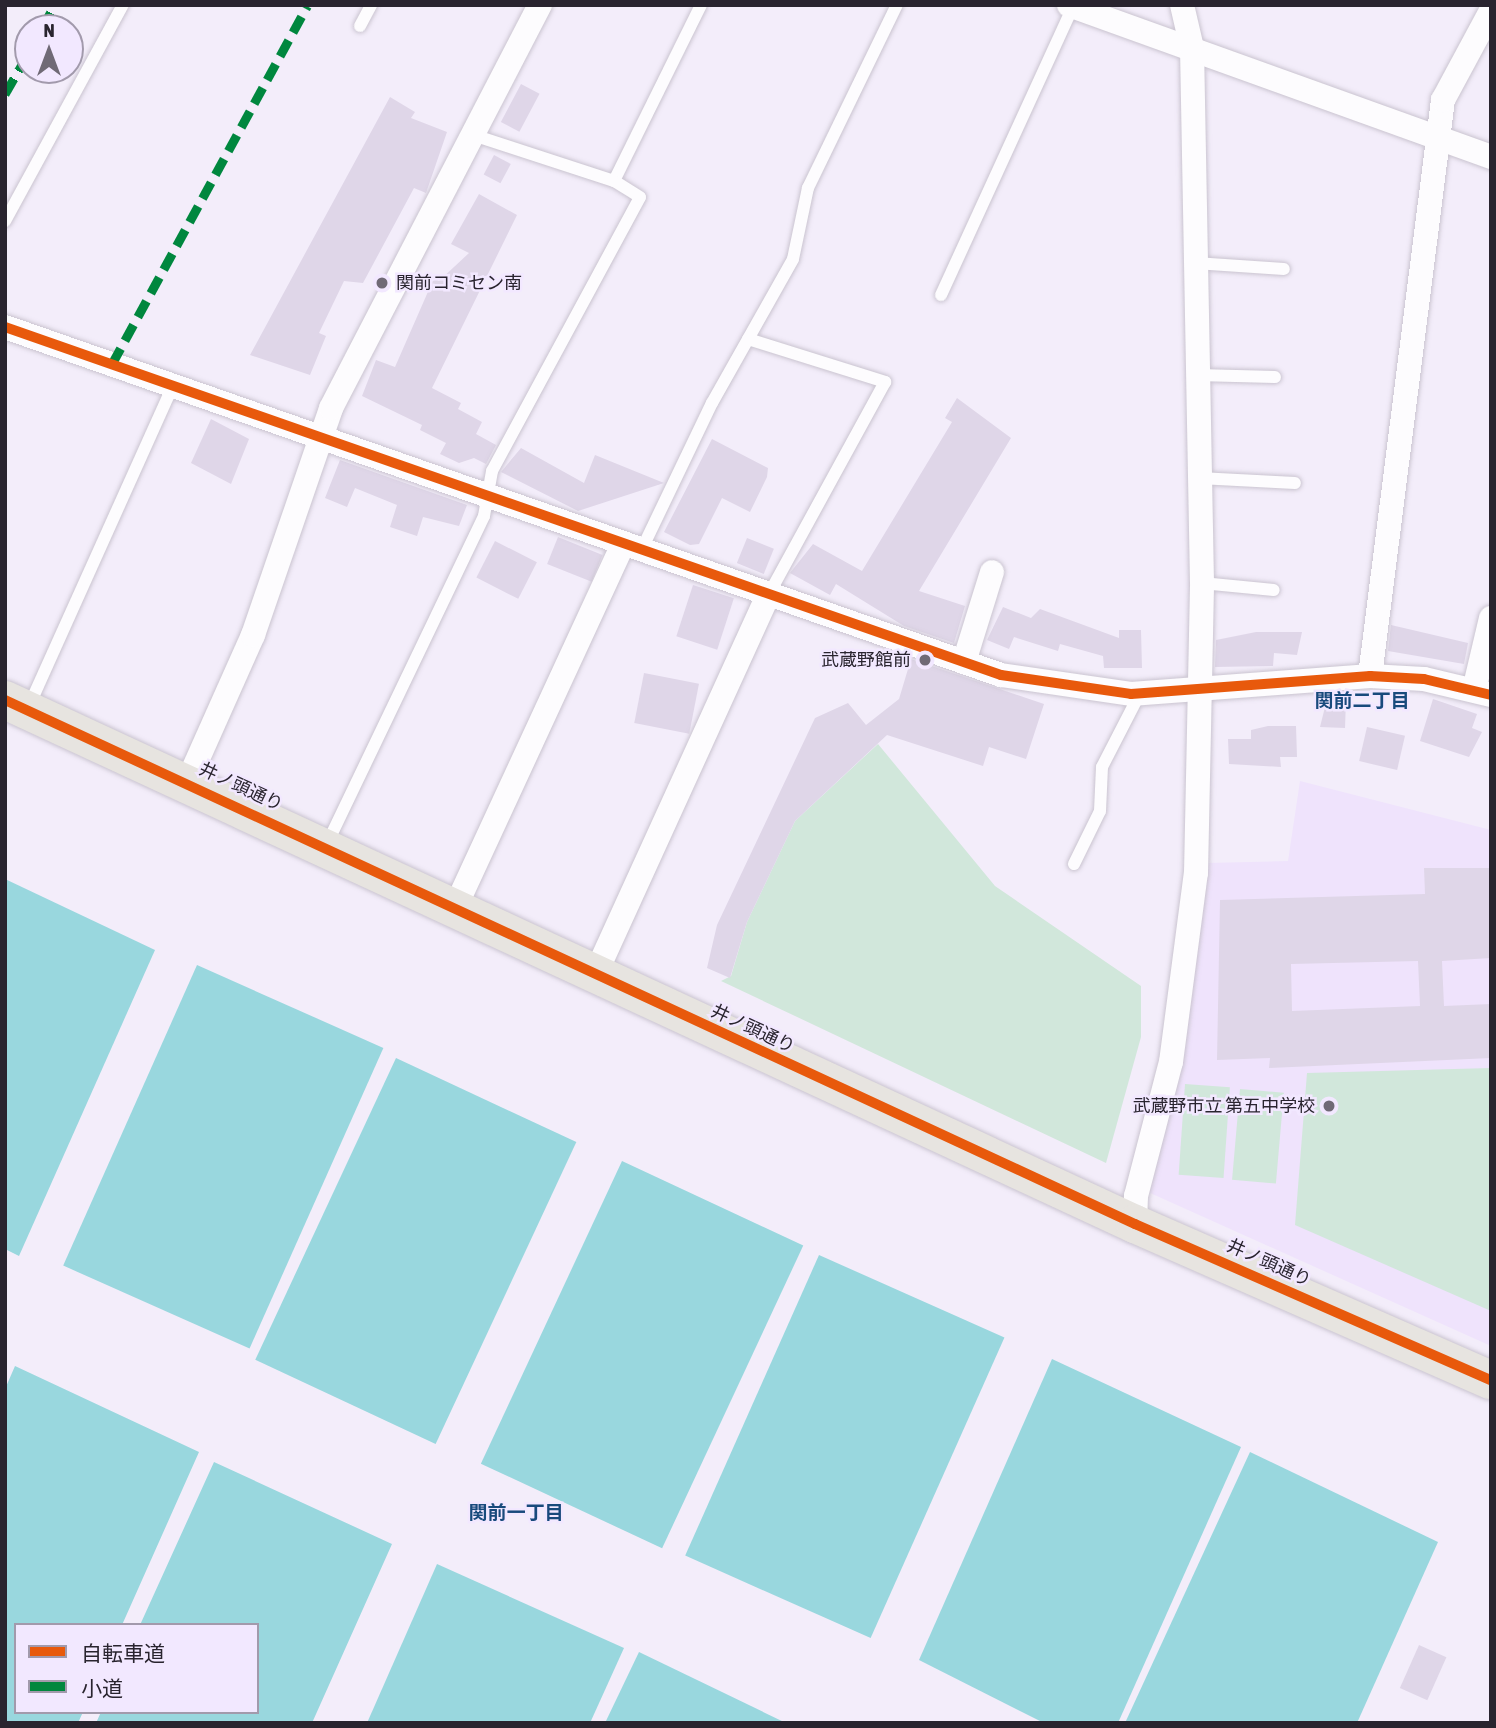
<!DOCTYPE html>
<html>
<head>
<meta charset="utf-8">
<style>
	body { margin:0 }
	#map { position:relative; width:1496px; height:1728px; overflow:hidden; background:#f3edfa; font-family:"Asap Condensed","Noto Sans JP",sans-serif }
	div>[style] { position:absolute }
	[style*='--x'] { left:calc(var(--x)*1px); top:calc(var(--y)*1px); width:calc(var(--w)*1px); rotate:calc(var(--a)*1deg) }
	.built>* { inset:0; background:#efe3fc }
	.green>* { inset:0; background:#d1e7db; transform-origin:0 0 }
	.water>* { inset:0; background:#99d7de; transform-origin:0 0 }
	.building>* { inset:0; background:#dfd6e8; transform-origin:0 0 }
	.roads { filter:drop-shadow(0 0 2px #cac4d0) drop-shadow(0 0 2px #cac4d0) }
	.service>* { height:12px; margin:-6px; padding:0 6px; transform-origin:6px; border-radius:6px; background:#fdfcfe }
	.minor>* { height:24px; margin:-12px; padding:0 12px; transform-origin:12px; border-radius:12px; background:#fdfcfe }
	.primary>* { height:38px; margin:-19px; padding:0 19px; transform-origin:19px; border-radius:19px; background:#e7e4e0 }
	.quiet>* { height:9px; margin-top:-4.5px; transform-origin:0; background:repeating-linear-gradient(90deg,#00873e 0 18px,transparent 0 27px) }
	.cycleway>* { height:10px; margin:-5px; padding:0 5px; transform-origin:5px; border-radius:5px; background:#e8590c }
	.dots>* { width:19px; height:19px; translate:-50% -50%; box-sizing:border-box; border:4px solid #f2e8ff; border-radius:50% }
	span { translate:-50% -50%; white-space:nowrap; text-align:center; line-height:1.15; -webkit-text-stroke:5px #f2e8ff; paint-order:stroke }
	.poi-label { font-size:18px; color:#29242f }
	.left { translate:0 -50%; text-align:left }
	.right { translate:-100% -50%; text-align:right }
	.street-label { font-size:18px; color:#29242f }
	.neighbourhood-label { font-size:19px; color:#184a7c; font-weight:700 }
	.frame { position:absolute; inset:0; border:7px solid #29242f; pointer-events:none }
	.legend { position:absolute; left:14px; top:1623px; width:245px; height:91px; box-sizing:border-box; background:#f2e8ff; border:2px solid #a29aac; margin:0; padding:9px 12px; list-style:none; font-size:21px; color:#29242f }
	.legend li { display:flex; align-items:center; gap:14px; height:35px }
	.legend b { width:35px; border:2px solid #a29aac }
	.north { position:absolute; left:14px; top:14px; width:70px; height:70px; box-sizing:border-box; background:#f2e8ff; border:2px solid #a29aac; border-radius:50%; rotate:0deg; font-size:19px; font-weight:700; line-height:28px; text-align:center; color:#29242f }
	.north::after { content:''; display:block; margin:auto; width:24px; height:32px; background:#706a76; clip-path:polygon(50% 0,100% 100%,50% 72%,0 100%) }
</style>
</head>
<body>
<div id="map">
	<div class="built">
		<i style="clip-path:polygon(1300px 781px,1491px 830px,1491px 1346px,1148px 1192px,1207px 863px,1288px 861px)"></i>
	</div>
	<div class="green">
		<i style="clip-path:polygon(878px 744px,995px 886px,1141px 986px,1141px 1037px,1106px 1163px,721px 981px,731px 976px,747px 922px,795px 821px)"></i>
		<i style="clip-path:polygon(1491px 1068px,1491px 1311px,1295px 1225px,1307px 1073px)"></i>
		<i style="left:1185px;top:1084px;width:45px;height:91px;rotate:4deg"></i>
		<i style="left:1240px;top:1089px;width:44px;height:91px;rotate:5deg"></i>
	</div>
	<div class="water">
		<i style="clip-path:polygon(5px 879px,155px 950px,19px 1256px,5px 1249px)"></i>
		<i style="left:197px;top:965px;width:204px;height:329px;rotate:24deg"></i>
		<i style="left:396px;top:1058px;width:199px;height:333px;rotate:25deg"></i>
		<i style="left:622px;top:1161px;width:200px;height:334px;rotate:25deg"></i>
		<i style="left:819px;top:1255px;width:203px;height:329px;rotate:24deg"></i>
		<i style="clip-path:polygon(1052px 1359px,1241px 1447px,1118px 1723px,1044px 1723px,919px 1660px)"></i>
		<i style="clip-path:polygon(15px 1366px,199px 1452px,122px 1625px,16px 1625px,16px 1712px,83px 1712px,78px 1723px,5px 1723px,5px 1389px)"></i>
		<i style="clip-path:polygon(1250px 1452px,1438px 1542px,1357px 1723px,1125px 1723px)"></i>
		<i style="clip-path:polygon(214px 1462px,392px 1544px,312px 1723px,96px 1723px,101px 1712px,257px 1712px,257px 1625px,140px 1625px)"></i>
		<i style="clip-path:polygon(437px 1564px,624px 1648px,590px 1723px,367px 1723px)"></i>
		<i style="clip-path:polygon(639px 1652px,786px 1723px,605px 1723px)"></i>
	</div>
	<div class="building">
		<i style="left:521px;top:84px;width:21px;height:43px;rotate:28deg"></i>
		<i style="clip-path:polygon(390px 97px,415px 112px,411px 118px,447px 132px,426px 193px,414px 188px,363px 283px,344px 281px,319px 333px,326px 336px,310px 375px,250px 355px)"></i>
		<i style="left:494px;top:155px;width:19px;height:22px;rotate:28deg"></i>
		<i style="clip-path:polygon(479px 194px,517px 215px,432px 388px,461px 403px,458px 409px,482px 422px,476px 434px,496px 445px,486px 464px,474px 458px,459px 463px,440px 454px,446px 443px,420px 430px,422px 425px,362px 396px,376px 360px,395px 367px,434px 278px,439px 281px,469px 253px,451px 244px)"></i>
		<i style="clip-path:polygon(957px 398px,1011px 438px,919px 591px,965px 606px,954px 643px,904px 626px,836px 584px,830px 595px,790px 573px,813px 544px,862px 571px,952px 422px,945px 418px)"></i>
		<i style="clip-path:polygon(211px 419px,249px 439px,231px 484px,191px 463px)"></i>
		<i style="clip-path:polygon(712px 439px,768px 468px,767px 477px,750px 512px,722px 498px,699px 544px,690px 545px,664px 532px)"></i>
		<i style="clip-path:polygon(521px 448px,584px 483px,595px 455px,664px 483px,578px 511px,501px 472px)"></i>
		<i style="clip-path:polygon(340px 460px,467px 505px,459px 526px,423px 517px,417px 536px,390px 527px,397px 505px,355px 488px,347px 507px,325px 498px)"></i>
		<i style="left:558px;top:537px;width:48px;height:29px;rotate:22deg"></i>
		<i style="left:747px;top:538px;width:29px;height:27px;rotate:22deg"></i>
		<i style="left:495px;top:541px;width:47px;height:41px;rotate:27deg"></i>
		<i style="left:693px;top:585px;width:43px;height:54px;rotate:18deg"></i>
		<i style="clip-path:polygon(1003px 607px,1031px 618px,1040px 609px,1119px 638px,1119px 630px,1141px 630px,1142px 668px,1104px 668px,1103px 656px,1060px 644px,1058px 651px,1014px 637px,1009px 649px,987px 640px)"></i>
		<i style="clip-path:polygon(1391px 625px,1468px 643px,1464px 664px,1388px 651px)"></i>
		<i style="clip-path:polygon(1256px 632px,1302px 632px,1297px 655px,1274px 653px,1273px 666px,1215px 667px,1216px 640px)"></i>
		<i style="clip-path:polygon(911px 659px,1044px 704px,1026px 759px,989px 747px,983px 766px,887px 735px,795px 821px,747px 922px,730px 978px,707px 968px,717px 925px,815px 718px,848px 703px,866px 725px,899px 699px)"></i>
		<i style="left:644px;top:673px;width:56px;height:51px;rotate:11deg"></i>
		<i style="clip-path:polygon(1327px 699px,1346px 700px,1345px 728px,1320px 727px)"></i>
		<i style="clip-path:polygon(1433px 699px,1477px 714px,1472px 728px,1482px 732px,1469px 757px,1420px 741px)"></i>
		<i style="clip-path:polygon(1268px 726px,1296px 726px,1297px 757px,1280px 757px,1281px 767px,1229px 764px,1228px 739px,1251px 739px,1251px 730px)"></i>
		<i style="left:1367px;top:727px;width:39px;height:35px;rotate:13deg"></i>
		<i style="clip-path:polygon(evenodd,1424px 868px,1491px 868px,1491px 958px,1442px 961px,1444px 1006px,1491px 1004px,1491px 1058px,1269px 1068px,1270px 1058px,1217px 1060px,1220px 900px,1425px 894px,1424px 868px,1418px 961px,1420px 1006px,1292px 1011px,1291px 964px,1418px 961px)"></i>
		<i style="left:1419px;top:1645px;width:30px;height:47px;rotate:24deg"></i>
	</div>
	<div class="roads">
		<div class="service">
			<i style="--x:360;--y:26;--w:24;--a:-62"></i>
			<i style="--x:614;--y:181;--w:196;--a:-63.7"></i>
			<i style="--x:5;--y:221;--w:246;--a:-61.4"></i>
			<i style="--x:1195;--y:263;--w:89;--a:3.9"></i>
			<i style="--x:941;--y:295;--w:317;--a:-65.4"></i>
			<i style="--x:748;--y:339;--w:144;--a:17.4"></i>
			<i style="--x:885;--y:382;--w:244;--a:118.7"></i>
			<i style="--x:1197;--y:375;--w:78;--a:1.5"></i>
			<i style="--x:1199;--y:478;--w:96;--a:3"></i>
			<i style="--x:641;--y:551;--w:164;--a:-64.4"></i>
			<i style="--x:712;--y:403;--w:165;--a:-60.6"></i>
			<i style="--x:793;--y:259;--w:73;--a:-78.1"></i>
			<i style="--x:808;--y:188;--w:203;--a:-64.1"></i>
			<i style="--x:1202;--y:583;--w:72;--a:5.6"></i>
			<i style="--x:29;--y:706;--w:351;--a:-65.8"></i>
			<i style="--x:326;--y:846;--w:366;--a:-64.4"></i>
			<i style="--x:484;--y:516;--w:46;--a:-79.9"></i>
			<i style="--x:492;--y:471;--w:311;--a:-61.6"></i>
			<i style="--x:640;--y:197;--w:31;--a:-148"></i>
			<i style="--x:614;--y:181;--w:145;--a:-161.9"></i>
			<i style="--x:1074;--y:864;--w:59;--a:-63.9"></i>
			<i style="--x:1100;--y:811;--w:44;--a:-87.4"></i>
			<i style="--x:1102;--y:767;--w:83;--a:-62.8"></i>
		</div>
		<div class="minor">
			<i style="--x:1069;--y:5;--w:449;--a:19.8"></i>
			<i style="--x:5;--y:327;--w:1055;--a:19.26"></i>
			<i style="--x:1001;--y:675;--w:131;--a:8.3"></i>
			<i style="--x:1131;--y:694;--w:240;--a:-4.3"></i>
			<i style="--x:1370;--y:676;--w:54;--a:3.2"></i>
			<i style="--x:1424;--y:679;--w:69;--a:13.4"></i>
			<i style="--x:964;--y:662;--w:94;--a:-72.7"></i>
			<i style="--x:1370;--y:676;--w:581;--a:-82.78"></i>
			<i style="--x:1443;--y:100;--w:101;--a:-61.7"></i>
			<i style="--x:1474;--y:690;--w:74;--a:-76.7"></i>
			<i style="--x:188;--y:781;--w:160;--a:-66"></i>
			<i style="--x:253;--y:635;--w:240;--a:-71"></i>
			<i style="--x:331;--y:408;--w:454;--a:-62.6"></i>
			<i style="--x:454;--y:910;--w:402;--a:-65.2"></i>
			<i style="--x:595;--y:975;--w:417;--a:-65.5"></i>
			<i style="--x:1135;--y:1224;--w:28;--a:-88"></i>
			<i style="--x:1136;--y:1196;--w:138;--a:-75.4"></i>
			<i style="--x:1171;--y:1062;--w:191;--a:-82.5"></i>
			<i style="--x:1196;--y:873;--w:290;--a:-88.8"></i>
			<i style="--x:1202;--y:583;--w:535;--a:-91.07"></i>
			<i style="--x:1192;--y:48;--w:44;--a:-103.1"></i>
		</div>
		<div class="primary">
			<i style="--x:5;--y:700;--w:1246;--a:24.88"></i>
			<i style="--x:1135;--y:1224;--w:389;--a:23.7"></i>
		</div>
	</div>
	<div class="quiet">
		<i style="--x:42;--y:28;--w:26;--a:-61"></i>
		<i style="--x:5;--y:94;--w:46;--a:-60.1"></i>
		<i style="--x:112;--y:364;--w:408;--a:-61.4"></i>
	</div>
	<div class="cycleway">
		<i style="--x:5;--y:327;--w:1055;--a:19.26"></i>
		<i style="--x:1001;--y:675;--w:131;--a:8.3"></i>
		<i style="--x:1131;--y:694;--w:240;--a:-4.3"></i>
		<i style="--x:1370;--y:676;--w:54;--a:3.2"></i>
		<i style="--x:1424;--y:679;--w:69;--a:13.4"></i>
		<i style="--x:5;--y:700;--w:1246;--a:24.88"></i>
		<i style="--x:1135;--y:1224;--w:389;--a:23.7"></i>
	</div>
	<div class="dots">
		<i style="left:382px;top:283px;background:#706a76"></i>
		<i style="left:925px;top:660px;background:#706a76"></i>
		<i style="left:1329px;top:1106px;background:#706a76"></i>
	</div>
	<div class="poi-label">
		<span class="left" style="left:396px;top:283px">関前コミセン南</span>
		<span class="right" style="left:911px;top:660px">武蔵野館前</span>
		<span class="right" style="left:1315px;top:1106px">武蔵野市立 第五中学校</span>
	</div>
	<div class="street-label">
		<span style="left:241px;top:787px;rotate:25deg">井ノ頭通り</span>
		<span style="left:753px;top:1029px;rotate:25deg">井ノ頭通り</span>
		<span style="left:1269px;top:1263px;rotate:24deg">井ノ頭通り</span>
	</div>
	<div class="neighbourhood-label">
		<span style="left:1362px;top:701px">関前二丁目</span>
		<span style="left:516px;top:1513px">関前一丁目</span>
	</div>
	<div class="frame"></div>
	<ul class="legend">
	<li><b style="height:9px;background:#e8590c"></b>自転車道</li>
	<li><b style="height:9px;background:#00873e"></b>小道</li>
	</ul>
	<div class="north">N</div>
</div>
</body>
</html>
